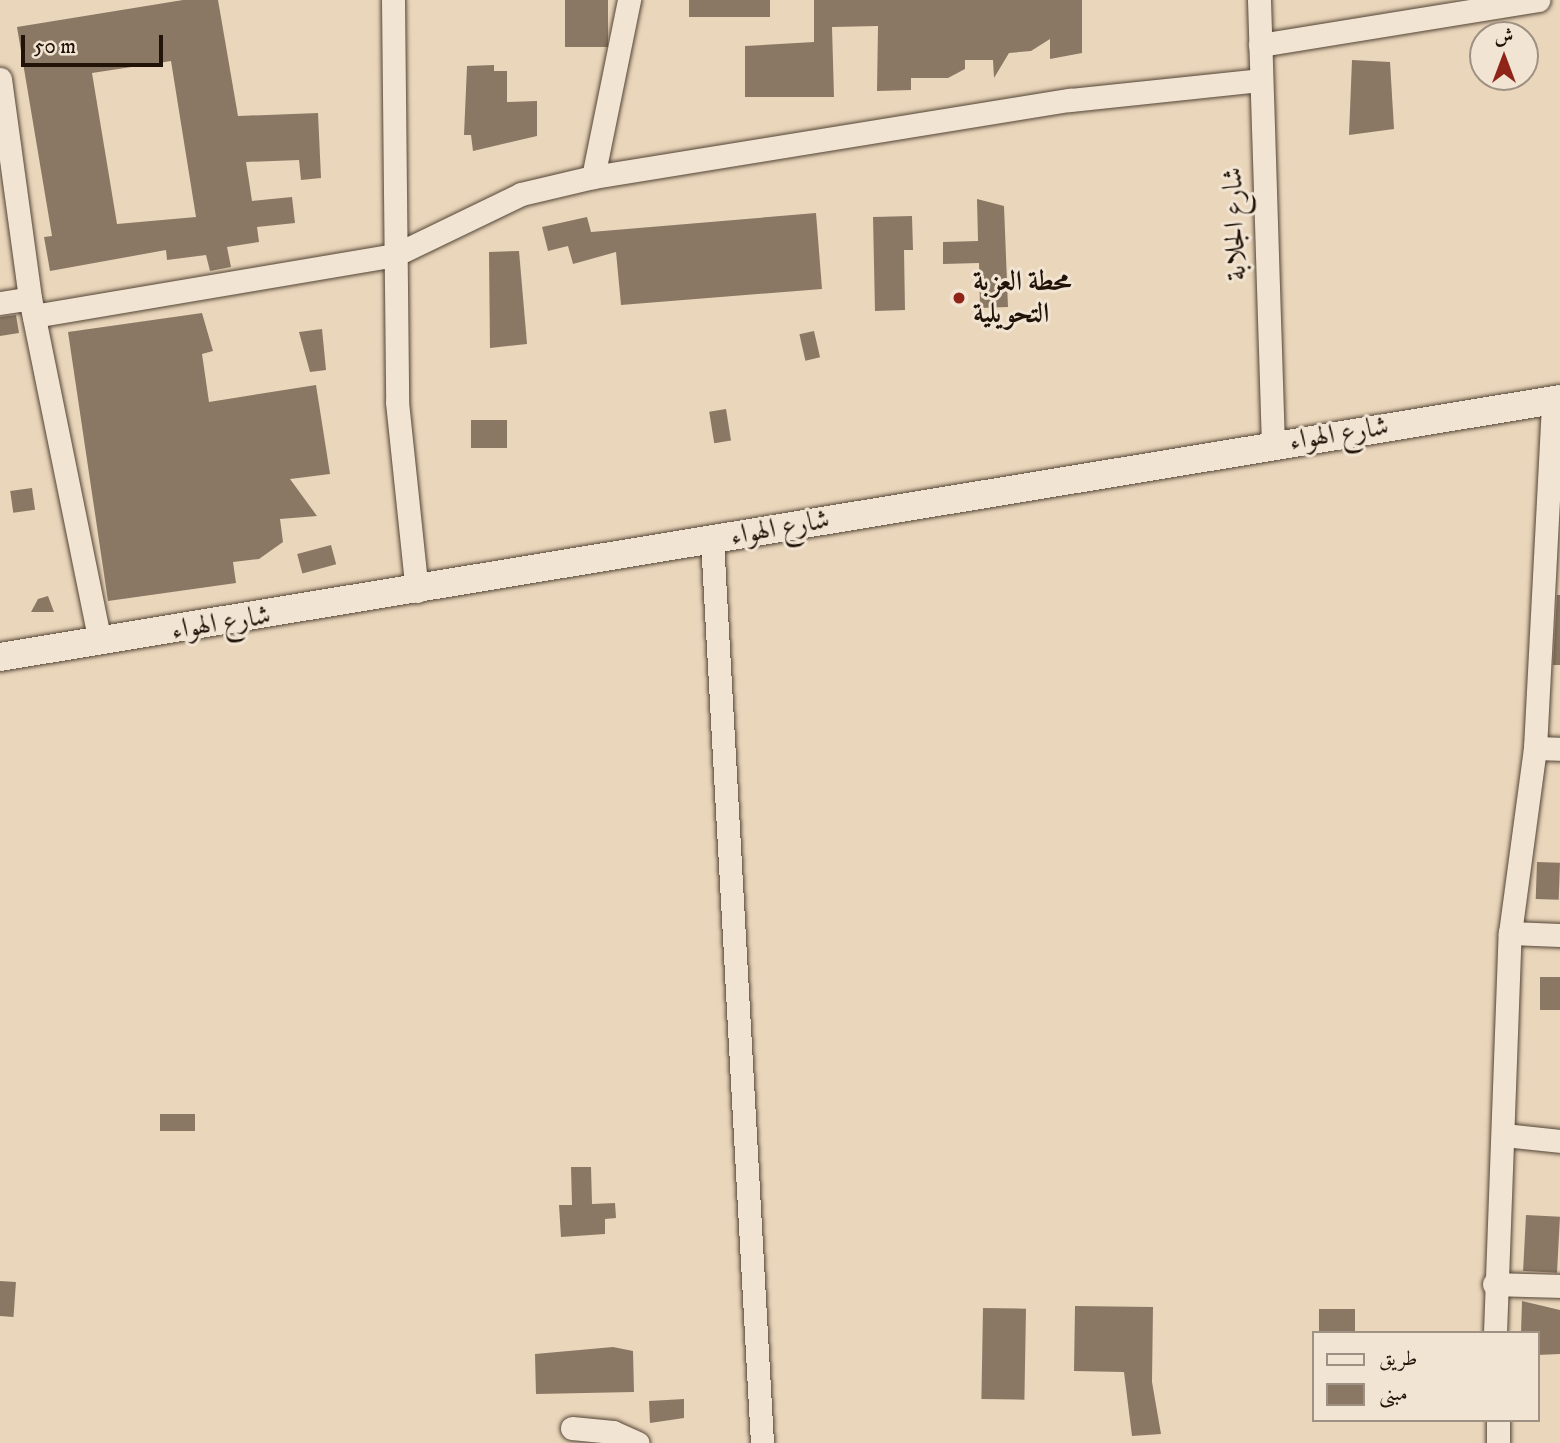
<!DOCTYPE html>
<html>
<head>
<meta charset="utf-8">
<style>
	body { margin:0 }
	#map { position:relative; width:1560px; height:1443px; overflow:hidden; background:#ead6bb; font-family:"IM FELL DW Pica",Amiri,serif }
	div>[style] { position:absolute }
	[style*='--x'] { left:calc(var(--x)*1px); top:calc(var(--y)*1px); width:calc(var(--w)*1px); rotate:calc(var(--a)*1deg) }
	.building>* { inset:0; background:#8a7865; transform-origin:0 0 }
	.roads { filter:drop-shadow(0 0 2px #534435) drop-shadow(0 0 2px #534435) }
	.minor>* { height:23px; margin:-11.5px; padding:0 11.5px; transform-origin:11.5px; border-radius:11.5px; background:#f1e4d3 }
	.tertiary>* { height:28px; margin:-14px; padding:0 14px; transform-origin:14px; border-radius:14px; background:#f1e4d3 }
	.dots>* { width:19px; height:19px; translate:-50% -50%; box-sizing:border-box; border:4px solid #f1e4d3; border-radius:50% }
	span { translate:-50% -50%; white-space:nowrap; text-align:center; line-height:1.15; -webkit-text-stroke:6px #f1e4d3; paint-order:stroke }
	.street-label { font-size:28px; color:#211308 }
	.poi-label { font-size:28px; color:#211308; font-weight:700 }
	.left { translate:0 -50%; text-align:left }
	.legend { position:absolute; left:1312px; top:1331px; width:228px; height:91px; box-sizing:border-box; background:#f1e4d3; border:2px solid #9e9082; margin:0; padding:9px 12px; list-style:none; font-size:21px; color:#211308 }
	.legend li { display:flex; align-items:center; gap:14px; height:35px }
	.legend b { width:35px; border:2px solid #9e9082 }
	.north { position:absolute; left:1469px; top:21px; width:70px; height:70px; box-sizing:border-box; background:#f1e4d3; border:2px solid #9e9082; border-radius:50%; rotate:0deg; font-size:19px; font-weight:700; line-height:28px; text-align:center; color:#211308 }
	.north::after { content:''; display:block; margin:auto; width:24px; height:32px; background:#8f2418; clip-path:polygon(50% 0,100% 100%,50% 72%,0 100%) }
	.scale { position:absolute; left:21px; top:35px; width:142px; height:32px; box-sizing:border-box; border:4px solid #211308; border-top:0; padding-left:9px; font-size:21px; line-height:24px; white-space:nowrap; color:#211308; -webkit-text-stroke:5px #f1e4d3; paint-order:stroke }
</style>
</head>
<body>
<div id="map">
	<div class="building">
		<i style="clip-path:polygon(evenodd,183px 0,218px 0,238px 116px,318px 113px,321px 178px,301px 180px,299px 160px,246px 162px,252px 201px,292px 197px,295px 223px,257px 227px,259px 242px,227px 247px,231px 267px,210px 271px,206px 255px,167px 260px,166px 250px,50px 271px,44px 237px,52px 236px,17px 27px,183px 0,171px 61px,196px 217px,117px 224px,92px 73px,171px 61px)"></i>
		<i style="left:565px;top:0;width:43px;height:47px"></i>
		<i style="left:689px;top:0;width:81px;height:17px"></i>
		<i style="clip-path:polygon(814px 0,1082px 0,1082px 53px,1050px 59px,1050px 39px,1031px 51px,1009px 53px,994px 78px,993px 60px,965px 60px,965px 69px,948px 78px,911px 78px,911px 90px,877px 91px,878px 26px,832px 27px,834px 97px,745px 97px,745px 46px,814px 42px)"></i>
		<i style="clip-path:polygon(1352px 60px,1390px 62px,1394px 129px,1349px 135px)"></i>
		<i style="clip-path:polygon(494px 65px,494px 71px,507px 71px,507px 102px,537px 101px,537px 136px,473px 151px,471px 135px,464px 135px,467px 66px)"></i>
		<i style="clip-path:polygon(977px 199px,1004px 206px,1008px 307px,980px 308px,979px 263px,943px 264px,943px 242px,978px 241px)"></i>
		<i style="clip-path:polygon(816px 213px,822px 289px,621px 305px,616px 252px,573px 264px,568px 246px,548px 251px,542px 227px,587px 217px,591px 232px)"></i>
		<i style="clip-path:polygon(912px 216px,913px 250px,904px 250px,905px 310px,875px 311px,873px 217px)"></i>
		<i style="clip-path:polygon(519px 251px,527px 344px,490px 348px,489px 252px)"></i>
		<i style="clip-path:polygon(202px 313px,213px 351px,202px 354px,209px 402px,316px 385px,330px 474px,290px 479px,317px 516px,280px 519px,283px 542px,259px 559px,233px 562px,236px 583px,108px 601px,68px 332px)"></i>
		<i style="clip-path:polygon(16px 315px,19px 333px,0 336px,0 317px)"></i>
		<i style="clip-path:polygon(322px 329px,326px 370px,310px 372px,299px 332px)"></i>
		<i style="left:814px;top:331px;width:27px;height:15px;rotate:77deg"></i>
		<i style="left:726px;top:409px;width:32px;height:17px;rotate:81deg"></i>
		<i style="left:471px;top:420px;width:36px;height:28px"></i>
		<i style="left:32px;top:488px;width:22px;height:22px;rotate:82deg"></i>
		<i style="left:331px;top:545px;width:20px;height:35px;rotate:75deg"></i>
		<i style="clip-path:polygon(1557px 595px,1560px 595px,1560px 665px,1553px 665px)"></i>
		<i style="clip-path:polygon(48px 596px,54px 612px,31px 612px,38px 599px)"></i>
		<i style="left:1537px;top:862px;width:23px;height:37px;rotate:2deg"></i>
		<i style="left:1540px;top:977px;width:20px;height:33px"></i>
		<i style="left:195px;top:1114px;width:17px;height:35px;rotate:90deg"></i>
		<i style="clip-path:polygon(571px 1167px,591px 1167px,592px 1204px,615px 1203px,616px 1218px,605px 1219px,605px 1234px,561px 1237px,559px 1205px,572px 1205px)"></i>
		<i style="left:1526px;top:1215px;width:34px;height:56px;rotate:3deg"></i>
		<i style="left:0;top:1281px;width:16px;height:35px;rotate:4deg"></i>
		<i style="clip-path:polygon(1522px 1301px,1560px 1310px,1560px 1354px,1537px 1355px,1537px 1333px,1521px 1333px)"></i>
		<i style="clip-path:polygon(1075px 1306px,1153px 1307px,1152px 1382px,1161px 1434px,1132px 1436px,1124px 1372px,1074px 1371px)"></i>
		<i style="left:983px;top:1308px;width:43px;height:91px;rotate:1deg"></i>
		<i style="left:1319px;top:1309px;width:36px;height:24px"></i>
		<i style="clip-path:polygon(613px 1347px,633px 1351px,634px 1392px,536px 1394px,535px 1354px)"></i>
		<i style="clip-path:polygon(684px 1399px,684px 1418px,650px 1423px,649px 1401px)"></i>
	</div>
	<div class="roads">
		<div class="minor">
			<i style="--x:393;--y:0;--w:402;--a:89.4"></i>
			<i style="--x:397;--y:402;--w:190;--a:84"></i>
			<i style="--x:1259;--y:0;--w:445;--a:88.2"></i>
			<i style="--x:1260;--y:45;--w:282;--a:-9.2"></i>
			<i style="--x:0;--y:79;--w:221;--a:82.2"></i>
			<i style="--x:30;--y:298;--w:351;--a:78.5"></i>
			<i style="--x:593;--y:177;--w:181;--a:-78.5"></i>
			<i style="--x:0;--y:303;--w:30;--a:-9"></i>
			<i style="--x:34;--y:316;--w:366;--a:-9.6"></i>
			<i style="--x:395;--y:255;--w:140;--a:-25.8"></i>
			<i style="--x:521;--y:194;--w:74;--a:-13.3"></i>
			<i style="--x:593;--y:177;--w:483;--a:-9.2"></i>
			<i style="--x:1070;--y:100;--w:191;--a:-6"></i>
			<i style="--x:712;--y:540;--w:904;--a:86.83"></i>
			<i style="--x:1535;--y:748;--w:25;--a:2"></i>
			<i style="--x:1510;--y:933;--w:50;--a:2.3"></i>
			<i style="--x:1504;--y:1135;--w:56;--a:6.1"></i>
			<i style="--x:1494;--y:1284;--w:66;--a:1.7"></i>
			<i style="--x:1495;--y:1333;--w:400;--a:-87.9"></i>
			<i style="--x:1510;--y:933;--w:187;--a:-82.3"></i>
			<i style="--x:1535;--y:748;--w:348;--a:-87"></i>
			<i style="--x:1498;--y:1420;--w:23;--a:90"></i>
			<i style="--x:572;--y:1428;--w:41;--a:5.6"></i>
			<i style="--x:613;--y:1432;--w:27;--a:24"></i>
		</div>
		<div class="tertiary">
			<i style="--x:0;--y:657;--w:1581;--a:-9.39"></i>
		</div>
	</div>
	<div class="dots">
		<i style="left:959px;top:298px;background:#8f2418"></i>
	</div>
	<div class="street-label">
		<span style="left:1235px;top:224px;rotate:-92deg">شارع الجلابة</span>
		<span style="left:1339px;top:434px;rotate:-9deg">شارع الهواء</span>
		<span style="left:780px;top:528px;rotate:-10deg">شارع الهواء</span>
		<span style="left:221px;top:623px;rotate:-9deg">شارع الهواء</span>
	</div>
	<div class="poi-label">
		<span class="left" style="left:973px;top:298px">محطة العزبة<br>التحويلية</span>
	</div>
	<ul class="legend">
	<li><b style="height:9px;background:#f1e4d3"></b>طريق</li>
	<li><b style="height:19px;background:#8a7865"></b>مبنى</li>
	</ul>
	<div class="north">ش</div>
	<div class="scale">50 m</div>
</div>
</body>
</html>
